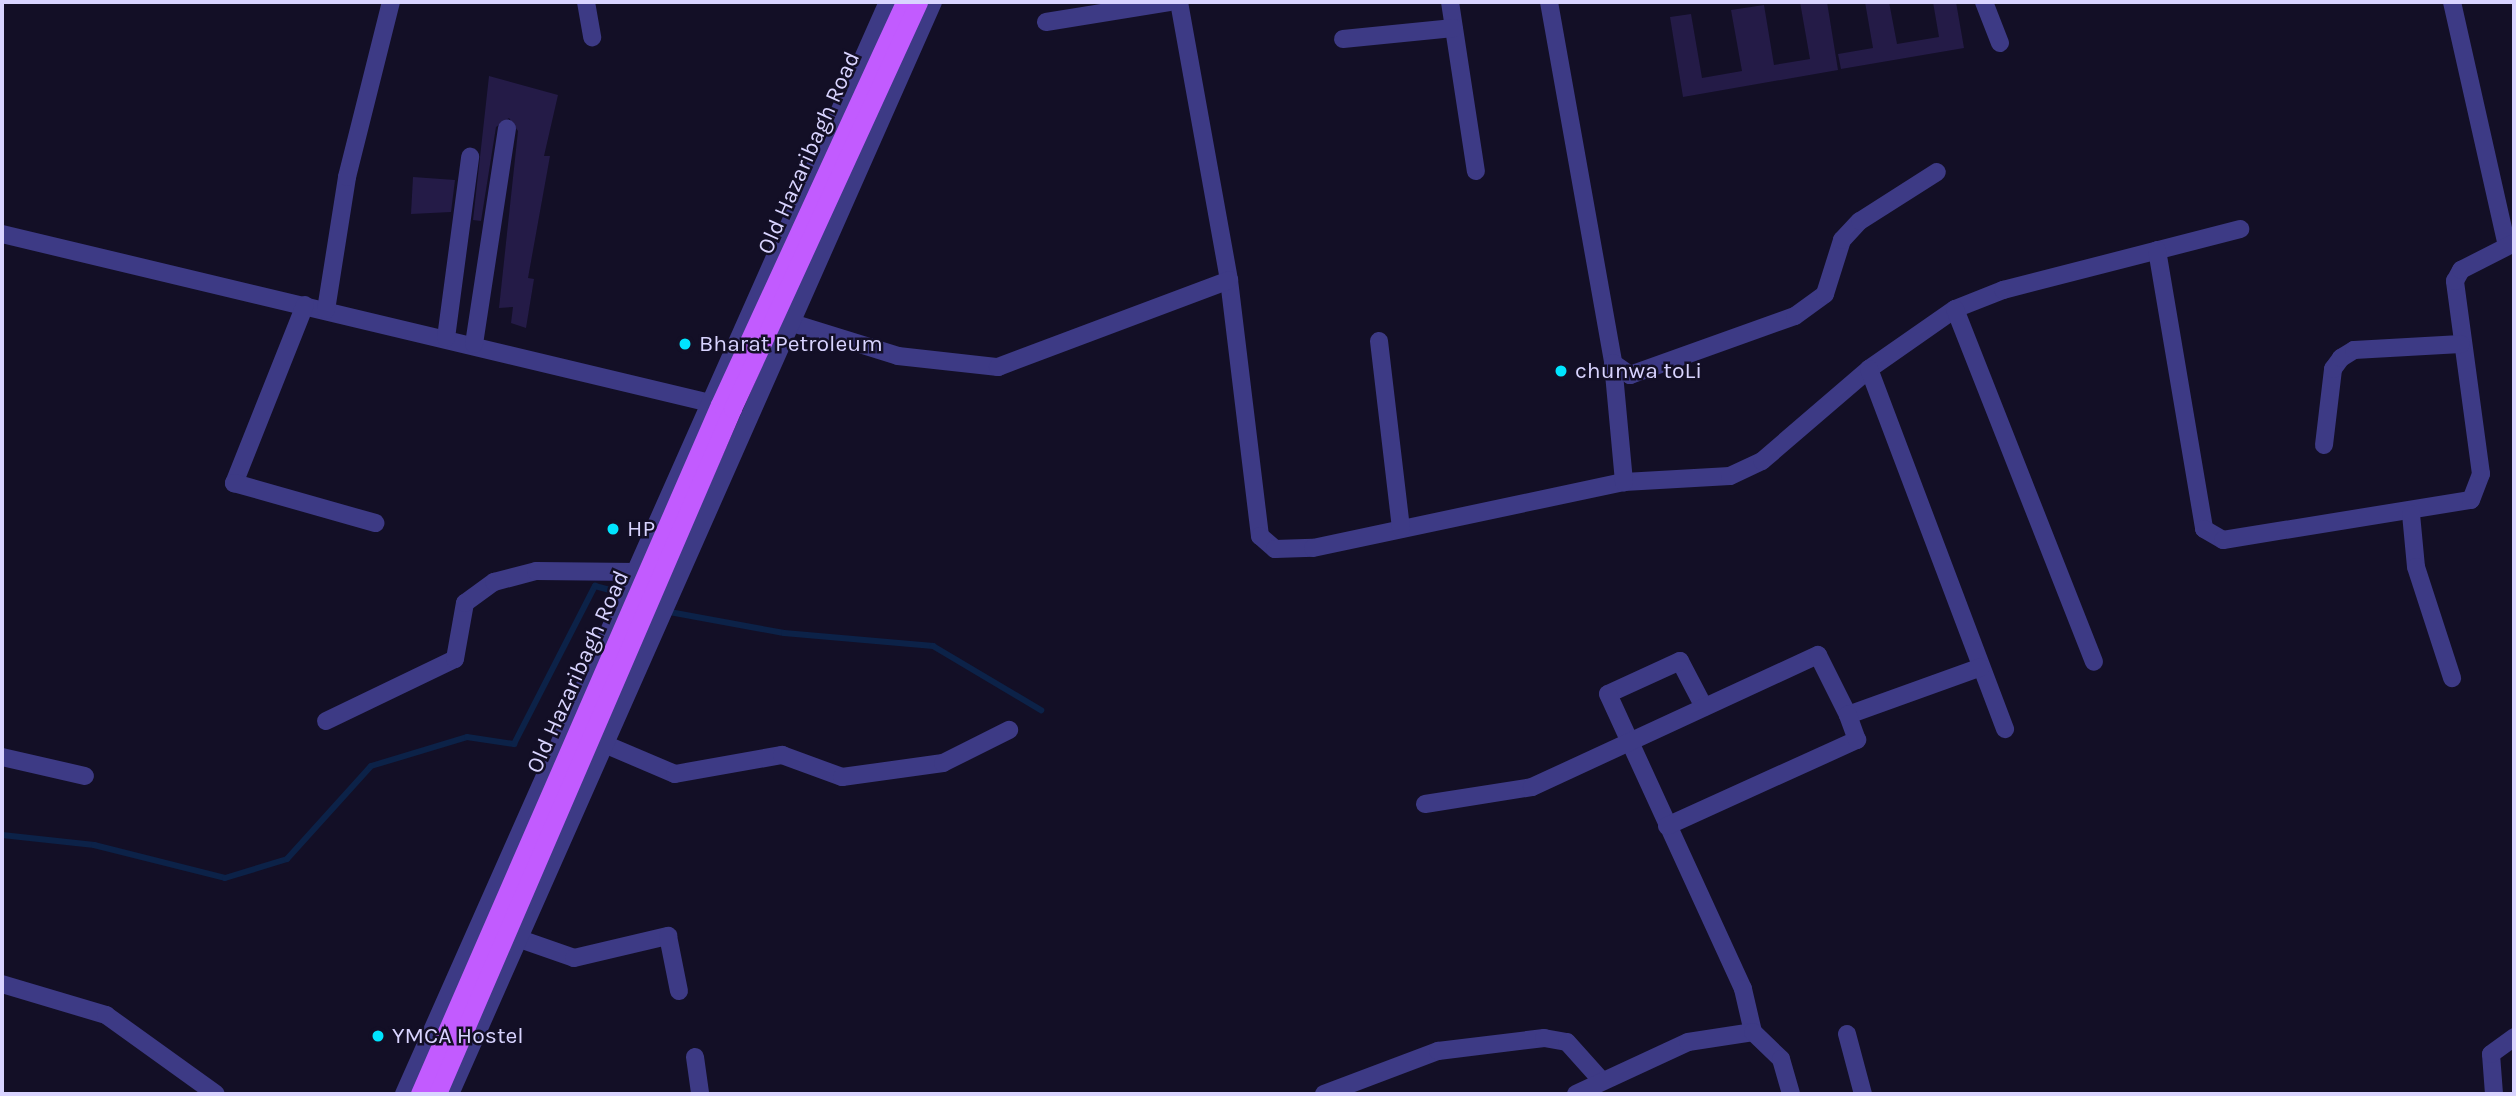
<!DOCTYPE html>
<html>
<head>
<meta charset="utf-8">
<style>
	body { margin:0 }
	#map { position:relative; width:2516px; height:1096px; overflow:hidden; background:#130f26; font-family:Karla,sans-serif }
	div>[style] { position:absolute }
	[style*='--x'] { left:calc(var(--x)*1px); top:calc(var(--y)*1px); width:calc(var(--w)*1px); rotate:calc(var(--a)*1deg) }
	.stream>* { height:6px; margin:-3px; padding:0 3px; transform-origin:3px; border-radius:3px; background:#0c2248 }
	.building>* { inset:0; background:#241b47 }
	.minor>* { height:18px; margin:-9px; padding:0 9px; transform-origin:9px; border-radius:9px; background:#3d3a85 }
	.major>* { height:18px; margin:-9px; padding:0 9px; transform-origin:9px; border-radius:9px; background:#c25bff }
	.dots>* { width:19px; height:19px; translate:-50% -50%; box-sizing:border-box; border:4px solid #130f26; border-radius:50% }
	span { translate:-50% -50%; white-space:nowrap; text-align:center; line-height:1.15; -webkit-text-stroke:5px #130f26; paint-order:stroke }
	.street-label { font-size:23px; color:#d9d4ff }
	.poi-label { font-size:23px; color:#d9d4ff }
	.left { translate:0 -50%; text-align:left }
	.frame { position:absolute; inset:0; border:4px solid #d9d4ff; pointer-events:none }
</style>
</head>
<body>
<div id="map">
	<div class="stream">
		<i style="--x:664;--y:611;--w:122;--a:10.4"></i>
		<i style="--x:784;--y:633;--w:150;--a:5"></i>
		<i style="--x:933;--y:646;--w:126;--a:30.7"></i>
		<i style="--x:2;--y:835;--w:93;--a:6.2"></i>
		<i style="--x:94;--y:845;--w:135;--a:14.1"></i>
		<i style="--x:225;--y:878;--w:65;--a:-17"></i>
		<i style="--x:287;--y:859;--w:125;--a:-47.9"></i>
		<i style="--x:371;--y:766;--w:100;--a:-16.8"></i>
		<i style="--x:467;--y:737;--w:48;--a:8.5"></i>
		<i style="--x:514;--y:744;--w:178;--a:-62.9"></i>
		<i style="--x:595;--y:586;--w:28;--a:15"></i>
	</div>
	<div class="building">
		<i style="clip-path:polygon(1800px 2px,1827px 2px,1838px 70px,1683px 97px,1670px 17px,1691px 14px,1702px 78px,1742px 71px,1731px 10px,1764px 5px,1774px 65px,1810px 59px)"></i>
		<i style="clip-path:polygon(1865px 2px,1889px 2px,1897px 44px,1939px 37px,1933px 2px,1956px 2px,1964px 48px,1841px 69px,1838px 54px,1873px 48px)"></i>
		<i style="clip-path:polygon(489px 76px,558px 95px,544px 156px,550px 156px,528px 278px,534px 279px,526px 328px,511px 323px,513px 307px,499px 308px,518px 131px,509px 118px,496px 127px,481px 221px,473px 220px)"></i>
		<i style="clip-path:polygon(413px 177px,455px 180px,451px 212px,411px 214px)"></i>
	</div>
	<div class="minor">
		<i style="--x:586;--y:2;--w:36;--a:80"></i>
		<i style="--x:1179;--y:2;--w:282;--a:79.8"></i>
		<i style="--x:1229;--y:280;--w:258;--a:83.1"></i>
		<i style="--x:1260;--y:536;--w:20;--a:41"></i>
		<i style="--x:1275;--y:549;--w:38;--a:-2"></i>
		<i style="--x:1313;--y:548;--w:318;--a:-12"></i>
		<i style="--x:1624;--y:482;--w:106;--a:-3.2"></i>
		<i style="--x:1730;--y:476;--w:35;--a:-25"></i>
		<i style="--x:1762;--y:461;--w:141;--a:-40.7"></i>
		<i style="--x:1869;--y:369;--w:105;--a:-34.9"></i>
		<i style="--x:1955;--y:309;--w:52;--a:-21.6"></i>
		<i style="--x:2003;--y:290;--w:245;--a:-14.4"></i>
		<i style="--x:1450;--y:2;--w:171;--a:81.3"></i>
		<i style="--x:1549;--y:2;--w:367;--a:79.9"></i>
		<i style="--x:1613;--y:363;--w:21;--a:35"></i>
		<i style="--x:1630;--y:375;--w:175;--a:-19.7"></i>
		<i style="--x:1795;--y:316;--w:37;--a:-36"></i>
		<i style="--x:1825;--y:294;--w:57;--a:-72.5"></i>
		<i style="--x:1842;--y:240;--w:26;--a:-47"></i>
		<i style="--x:1860;--y:221;--w:91;--a:-32.5"></i>
		<i style="--x:1984;--y:2;--w:44;--a:68.7"></i>
		<i style="--x:2452;--y:2;--w:250;--a:77.3"></i>
		<i style="--x:1046;--y:22;--w:125;--a:-9.2"></i>
		<i style="--x:1343;--y:39;--w:111;--a:-5.7"></i>
		<i style="--x:2;--y:234;--w:728;--a:13.43"></i>
		<i style="--x:2157;--y:250;--w:283;--a:80.4"></i>
		<i style="--x:2204;--y:529;--w:22;--a:30"></i>
		<i style="--x:2223;--y:540;--w:251;--a:-9.2"></i>
		<i style="--x:2471;--y:500;--w:28;--a:-69"></i>
		<i style="--x:2481;--y:474;--w:195;--a:-97.7"></i>
		<i style="--x:2455;--y:281;--w:13;--a:-61"></i>
		<i style="--x:2461;--y:270;--w:59;--a:-27"></i>
		<i style="--x:305;--y:305;--w:192;--a:111.7"></i>
		<i style="--x:234;--y:483;--w:147;--a:15.8"></i>
		<i style="--x:1955;--y:309;--w:379;--a:68.5"></i>
		<i style="--x:326;--y:310;--w:135;--a:-81"></i>
		<i style="--x:347;--y:177;--w:180;--a:-75.9"></i>
		<i style="--x:789;--y:322;--w:114;--a:17.3"></i>
		<i style="--x:898;--y:356;--w:101;--a:6.3"></i>
		<i style="--x:998;--y:367;--w:247;--a:-20.6"></i>
		<i style="--x:446;--y:338;--w:183;--a:-82.4"></i>
		<i style="--x:1379;--y:341;--w:189;--a:83.3"></i>
		<i style="--x:474;--y:344;--w:218;--a:-81.3"></i>
		<i style="--x:1613;--y:363;--w:120;--a:84.7"></i>
		<i style="--x:1869;--y:369;--w:385;--a:69.3"></i>
		<i style="--x:2324;--y:445;--w:77;--a:-83.2"></i>
		<i style="--x:2333;--y:369;--w:14;--a:-54"></i>
		<i style="--x:2341;--y:358;--w:15;--a:-32"></i>
		<i style="--x:2354;--y:350;--w:107;--a:-3.2"></i>
		<i style="--x:2411;--y:514;--w:53;--a:84.6"></i>
		<i style="--x:2416;--y:567;--w:117;--a:72"></i>
		<i style="--x:1704;--y:707;--w:52;--a:-117.6"></i>
		<i style="--x:1680;--y:661;--w:79;--a:155.4"></i>
		<i style="--x:1608;--y:694;--w:324;--a:65.4"></i>
		<i style="--x:1743;--y:989;--w:44;--a:76.9"></i>
		<i style="--x:326;--y:721;--w:143;--a:-25.7"></i>
		<i style="--x:455;--y:659;--w:57;--a:-79.9"></i>
		<i style="--x:465;--y:603;--w:36;--a:-36"></i>
		<i style="--x:494;--y:582;--w:43;--a:-14.7"></i>
		<i style="--x:536;--y:571;--w:101;--a:0.6"></i>
		<i style="--x:602;--y:743;--w:79;--a:23"></i>
		<i style="--x:675;--y:774;--w:109;--a:-10.1"></i>
		<i style="--x:782;--y:755;--w:64;--a:20.1"></i>
		<i style="--x:842;--y:777;--w:102;--a:-7.9"></i>
		<i style="--x:943;--y:763;--w:74;--a:-26.6"></i>
		<i style="--x:2;--y:757;--w:85;--a:12.9"></i>
		<i style="--x:1425;--y:804;--w:108;--a:-9"></i>
		<i style="--x:1532;--y:787;--w:315;--a:-24.8"></i>
		<i style="--x:1818;--y:655;--w:67;--a:63.4"></i>
		<i style="--x:1848;--y:715;--w:141;--a:-19.8"></i>
		<i style="--x:1667;--y:826;--w:209;--a:-24.4"></i>
		<i style="--x:1857;--y:740;--w:27;--a:-110"></i>
		<i style="--x:517;--y:938;--w:60;--a:19.3"></i>
		<i style="--x:574;--y:958;--w:97;--a:-13.2"></i>
		<i style="--x:668;--y:936;--w:56;--a:78.7"></i>
		<i style="--x:2;--y:984;--w:109;--a:16.6"></i>
		<i style="--x:106;--y:1015;--w:135;--a:35.7"></i>
		<i style="--x:1847;--y:1034;--w:62;--a:75.1"></i>
		<i style="--x:695;--y:1057;--w:37;--a:82"></i>
		<i style="--x:404;--y:1094;--w:1194;--a:-66.1"></i>
		<i style="--x:450;--y:1094;--w:1194;--a:-66.14"></i>
		<i style="--x:1324;--y:1094;--w:122;--a:-20.7"></i>
		<i style="--x:1438;--y:1051;--w:107;--a:-7"></i>
		<i style="--x:1544;--y:1038;--w:23;--a:10"></i>
		<i style="--x:1567;--y:1042;--w:52;--a:48.1"></i>
		<i style="--x:1576;--y:1094;--w:123;--a:-24.9"></i>
		<i style="--x:1688;--y:1042;--w:66;--a:-8.7"></i>
		<i style="--x:1753;--y:1032;--w:39;--a:44"></i>
		<i style="--x:1781;--y:1059;--w:36;--a:74"></i>
		<i style="--x:2494;--y:1094;--w:40;--a:-94.3"></i>
		<i style="--x:2491;--y:1054;--w:29;--a:-36"></i>
	</div>
	<div class="major">
		<i style="--x:420;--y:1094;--w:751;--a:-66.47"></i>
		<i style="--x:720;--y:405;--w:443;--a:-65.3"></i>
		<i style="--x:438;--y:1094;--w:746;--a:-66.7"></i>
		<i style="--x:733;--y:409;--w:447;--a:-65.4"></i>
	</div>
	<div class="dots">
		<i style="left:685px;top:344px;background:#00e5ff"></i>
		<i style="left:1561px;top:371px;background:#00e5ff"></i>
		<i style="left:613px;top:529px;background:#00e5ff"></i>
		<i style="left:378px;top:1036px;background:#00e5ff"></i>
	</div>
	<div class="street-label">
		<span style="left:809px;top:153px;rotate:-66deg">Old Hazaribagh Road</span>
		<span style="left:578px;top:672px;rotate:-66deg">Old Hazaribagh Road</span>
	</div>
	<div class="poi-label">
		<span class="left" style="left:699px;top:344px">Bharat Petroleum</span>
		<span class="left" style="left:1575px;top:371px">chunwa toLi</span>
		<span class="left" style="left:627px;top:529px">HP</span>
		<span class="left" style="left:392px;top:1036px">YMCA Hostel</span>
	</div>
	<div class="frame"></div>
</div>
</body>
</html>
